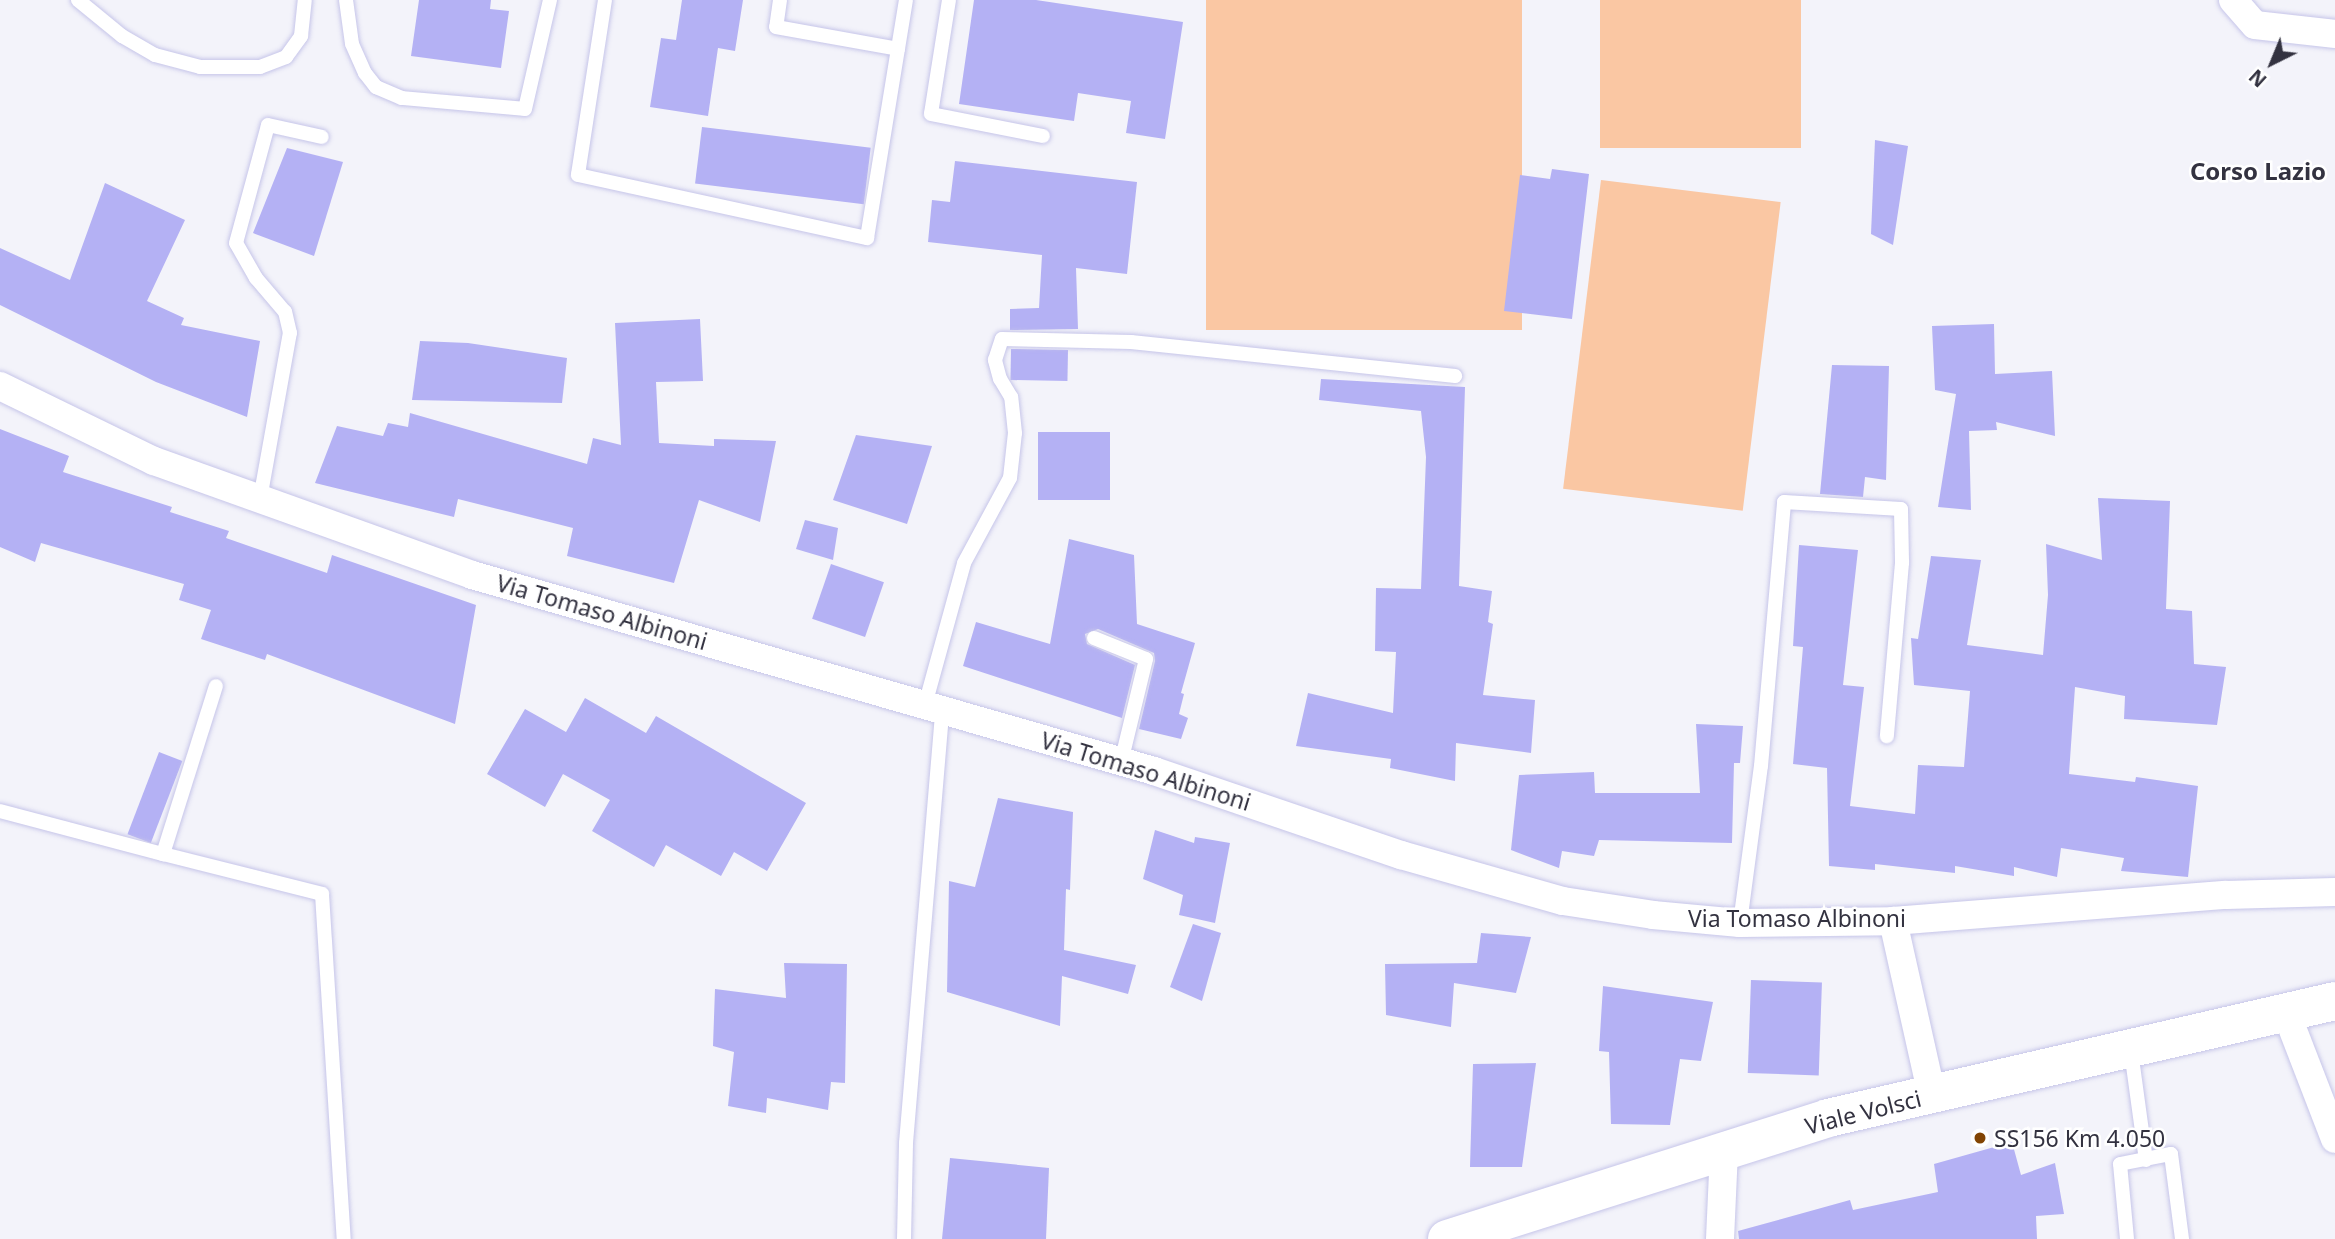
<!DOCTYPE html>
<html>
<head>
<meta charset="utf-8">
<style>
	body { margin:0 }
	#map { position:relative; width:2335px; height:1239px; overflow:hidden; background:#f3f3fa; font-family:"Noto Sans",sans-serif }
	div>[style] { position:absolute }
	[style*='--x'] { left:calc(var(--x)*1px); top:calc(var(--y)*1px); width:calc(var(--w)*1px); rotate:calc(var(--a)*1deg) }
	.green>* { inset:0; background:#fac7a3; transform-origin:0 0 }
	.building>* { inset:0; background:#b4b1f4; transform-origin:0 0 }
	.roads { filter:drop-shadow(0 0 2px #c6c5e9) drop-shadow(0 0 2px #c6c5e9) }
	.service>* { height:14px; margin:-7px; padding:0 7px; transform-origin:7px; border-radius:7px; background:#fff }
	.minor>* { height:28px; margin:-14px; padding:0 14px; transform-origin:14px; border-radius:14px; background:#fff }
	.primary>* { height:38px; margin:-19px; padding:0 19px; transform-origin:19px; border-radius:19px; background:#fff }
	.dots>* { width:19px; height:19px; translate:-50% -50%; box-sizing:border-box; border:4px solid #fff; border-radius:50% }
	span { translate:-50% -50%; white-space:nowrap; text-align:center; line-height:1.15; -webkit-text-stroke:5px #fff; paint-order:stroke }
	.street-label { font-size:23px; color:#333240 }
	.poi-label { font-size:23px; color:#333240 }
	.left { translate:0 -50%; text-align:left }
	.neighbourhood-label { font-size:24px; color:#333240; font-weight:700 }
	.north { position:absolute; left:2237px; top:28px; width:70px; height:70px; -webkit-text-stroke:5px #fff; paint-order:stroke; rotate:223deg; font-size:19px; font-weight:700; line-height:28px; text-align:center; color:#333240 }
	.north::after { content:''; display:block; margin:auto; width:24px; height:32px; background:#333240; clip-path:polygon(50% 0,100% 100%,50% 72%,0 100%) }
</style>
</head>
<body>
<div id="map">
	<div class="green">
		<i style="left:1206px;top:0;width:316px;height:330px"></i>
		<i style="left:1600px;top:0;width:201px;height:148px"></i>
		<i style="left:1601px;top:180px;width:181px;height:311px;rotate:7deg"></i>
	</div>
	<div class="building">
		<i style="clip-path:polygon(419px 0,491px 0,490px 9px,509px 11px,501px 68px,411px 56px)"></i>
		<i style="clip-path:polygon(682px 0,743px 0,735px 51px,718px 48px,708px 116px,650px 107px,661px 38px,676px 40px)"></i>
		<i style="clip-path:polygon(974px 0,1036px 0,1183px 22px,1165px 139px,1126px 133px,1131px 101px,1078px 93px,1074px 121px,959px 104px)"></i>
		<i style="left:702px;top:127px;width:170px;height:57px;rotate:7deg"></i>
		<i style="clip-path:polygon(1875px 140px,1908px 146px,1893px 245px,1871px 234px)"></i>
		<i style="clip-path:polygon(287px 148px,343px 162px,314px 256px,253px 233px)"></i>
		<i style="clip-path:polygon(955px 161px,1137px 182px,1127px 274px,1076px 268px,1078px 329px,1010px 330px,1010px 309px,1039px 308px,1042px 255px,928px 242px,932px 200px,950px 202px)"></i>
		<i style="clip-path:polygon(1552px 169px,1589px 174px,1572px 319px,1504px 311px,1520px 175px,1550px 179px)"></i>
		<i style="clip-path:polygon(105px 183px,185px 220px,147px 301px,184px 318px,181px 325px,260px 341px,247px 417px,156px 382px,0 305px,0 248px,70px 280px)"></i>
		<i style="clip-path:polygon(700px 319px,703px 381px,656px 382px,659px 443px,714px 446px,714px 439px,776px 441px,760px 522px,699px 500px,674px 583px,567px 556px,573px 528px,458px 499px,454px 517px,315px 483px,337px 426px,383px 436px,388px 423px,408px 427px,410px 413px,587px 464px,593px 438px,621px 445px,615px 323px)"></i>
		<i style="clip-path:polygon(1994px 324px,1995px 374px,2052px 371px,2055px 436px,1996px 422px,1997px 430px,1969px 431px,1971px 510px,1938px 507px,1956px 394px,1935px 390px,1932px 326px)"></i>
		<i style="clip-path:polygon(420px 341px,468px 343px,567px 358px,562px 403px,412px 400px)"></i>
		<i style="left:1011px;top:349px;width:57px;height:31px;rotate:1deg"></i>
		<i style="clip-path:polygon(1832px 365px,1889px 366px,1886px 480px,1865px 477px,1863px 497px,1820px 494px)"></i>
		<i style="clip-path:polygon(1321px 379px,1465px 387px,1459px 586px,1492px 591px,1488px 622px,1493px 624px,1483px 695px,1535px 700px,1531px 753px,1456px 743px,1455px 781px,1390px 768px,1391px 759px,1296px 746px,1308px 693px,1393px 713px,1396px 652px,1375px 651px,1376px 588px,1421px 589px,1426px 457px,1421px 411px,1319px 400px)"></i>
		<i style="clip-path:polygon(0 429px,69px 456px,63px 472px,172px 507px,170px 512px,229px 531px,226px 538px,327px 573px,332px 555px,476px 605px,455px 724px,267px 654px,265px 660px,201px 639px,211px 610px,179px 600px,184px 584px,41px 543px,35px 562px,0 547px)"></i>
		<i style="left:1110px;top:432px;width:68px;height:72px;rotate:90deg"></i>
		<i style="clip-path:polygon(856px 435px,932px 446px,907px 524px,833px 500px)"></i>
		<i style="clip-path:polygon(2098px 498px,2170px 501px,2166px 609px,2192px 611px,2194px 664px,2226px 667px,2217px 725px,2124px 719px,2125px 696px,2075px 687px,2069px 774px,2135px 782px,2136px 777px,2198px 786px,2188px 877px,2121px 871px,2124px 858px,2061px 848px,2057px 877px,2014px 867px,2014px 876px,1955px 866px,1955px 873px,1875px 864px,1875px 870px,1829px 866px,1827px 768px,1793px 764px,1803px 647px,1793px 646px,1799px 545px,1858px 550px,1843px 685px,1864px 687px,1850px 806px,1915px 814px,1918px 765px,1964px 767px,1970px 691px,1914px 685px,1911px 638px,1918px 639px,1931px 556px,1981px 560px,1967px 645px,2043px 655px,2048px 595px,2046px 544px,2102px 560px)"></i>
		<i style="clip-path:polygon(805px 520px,838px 528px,833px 560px,796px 549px)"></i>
		<i style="clip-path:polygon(1069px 539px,1134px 555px,1137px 624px,1195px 643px,1181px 693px,1184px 694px,1179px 714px,1188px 718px,1181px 739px,1139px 729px,1155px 661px,1154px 653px,1098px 629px,1085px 634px,1087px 644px,1135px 665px,1122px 718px,963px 666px,976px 622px,1050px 644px)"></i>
		<i style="left:831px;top:564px;width:56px;height:58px;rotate:19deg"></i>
		<i style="clip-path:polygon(585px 698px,646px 733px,656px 716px,806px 803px,767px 871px,734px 852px,721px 876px,666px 845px,654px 867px,592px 831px,610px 800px,563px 774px,545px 807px,487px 774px,525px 709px,566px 732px)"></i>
		<i style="clip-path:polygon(1696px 724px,1743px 726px,1740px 763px,1734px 763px,1732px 843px,1599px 840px,1594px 856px,1562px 851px,1559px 868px,1511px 850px,1519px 775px,1594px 772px,1595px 793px,1700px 793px)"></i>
		<i style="left:159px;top:752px;width:25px;height:88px;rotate:21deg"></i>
		<i style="clip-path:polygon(998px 798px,1073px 812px,1070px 890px,1066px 889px,1064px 950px,1136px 965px,1128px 994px,1062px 976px,1060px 1026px,947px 992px,949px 881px,975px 887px)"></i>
		<i style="clip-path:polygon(1155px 830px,1194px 843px,1195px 837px,1230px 843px,1215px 923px,1179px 915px,1183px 895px,1143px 879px)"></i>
		<i style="clip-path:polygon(1193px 924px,1221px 933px,1202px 1001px,1170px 987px)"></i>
		<i style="clip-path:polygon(1481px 933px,1531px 937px,1516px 993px,1454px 983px,1451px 1027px,1386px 1015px,1385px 964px,1477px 963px)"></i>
		<i style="clip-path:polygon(784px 963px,847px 964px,845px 1083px,831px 1082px,828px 1110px,767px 1098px,766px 1113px,728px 1106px,734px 1052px,713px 1046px,715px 989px,786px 998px)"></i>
		<i style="left:1751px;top:980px;width:71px;height:93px;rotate:2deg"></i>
		<i style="clip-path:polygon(1603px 986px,1713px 1002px,1701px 1061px,1680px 1059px,1670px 1125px,1611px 1124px,1609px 1052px,1599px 1051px)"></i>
		<i style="clip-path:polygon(1536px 1063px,1522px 1167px,1470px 1167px,1473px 1064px)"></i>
		<i style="clip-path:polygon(2012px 1142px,2021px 1175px,2055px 1163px,2064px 1214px,2036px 1216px,2037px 1239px,1739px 1239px,1738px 1231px,1850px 1200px,1853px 1210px,1938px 1192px,1934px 1164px)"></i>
		<i style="clip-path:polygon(950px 1158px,1049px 1168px,1046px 1239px,942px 1239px)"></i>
	</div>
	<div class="roads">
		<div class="service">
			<i style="--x:78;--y:0;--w:57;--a:39.3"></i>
			<i style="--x:122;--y:36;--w:38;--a:30"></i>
			<i style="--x:155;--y:55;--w:47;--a:14.9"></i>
			<i style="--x:200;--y:67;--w:60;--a:0"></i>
			<i style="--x:260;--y:67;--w:28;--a:-21"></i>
			<i style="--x:286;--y:57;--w:26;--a:-54"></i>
			<i style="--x:301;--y:36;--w:36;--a:-84"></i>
			<i style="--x:346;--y:0;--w:44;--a:82.2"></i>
			<i style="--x:352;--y:44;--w:32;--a:66"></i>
			<i style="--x:365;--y:73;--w:18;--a:52"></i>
			<i style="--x:376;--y:87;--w:28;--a:23"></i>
			<i style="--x:402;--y:98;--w:123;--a:5.1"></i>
			<i style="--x:525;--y:109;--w:112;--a:-77.1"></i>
			<i style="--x:605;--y:0;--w:177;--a:98.8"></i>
			<i style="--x:578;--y:175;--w:296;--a:12.3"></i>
			<i style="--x:867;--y:238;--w:241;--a:-80.7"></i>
			<i style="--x:780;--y:0;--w:27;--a:98"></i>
			<i style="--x:776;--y:27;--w:124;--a:10.2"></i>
			<i style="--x:949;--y:0;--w:115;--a:99"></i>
			<i style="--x:931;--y:114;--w:114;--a:11.1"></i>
			<i style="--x:260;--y:499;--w:169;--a:-79.8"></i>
			<i style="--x:290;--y:333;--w:22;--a:-103"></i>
			<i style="--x:285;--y:312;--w:45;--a:-130.5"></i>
			<i style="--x:256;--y:278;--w:40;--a:-119.7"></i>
			<i style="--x:236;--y:243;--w:122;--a:-74.8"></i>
			<i style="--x:268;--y:125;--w:55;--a:12.5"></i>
			<i style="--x:1094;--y:638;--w:56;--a:22"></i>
			<i style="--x:1146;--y:659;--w:106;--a:103.6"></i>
			<i style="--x:925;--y:705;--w:147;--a:-74.6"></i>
			<i style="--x:964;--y:563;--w:97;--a:-61.6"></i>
			<i style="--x:1010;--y:478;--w:45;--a:-83.7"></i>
			<i style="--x:1015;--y:433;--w:36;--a:-96"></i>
			<i style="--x:1011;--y:397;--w:21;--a:-121"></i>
			<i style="--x:1000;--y:379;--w:20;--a:-105"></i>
			<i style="--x:995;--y:360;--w:22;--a:-72"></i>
			<i style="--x:1002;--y:339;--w:129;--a:1.3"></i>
			<i style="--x:1131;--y:342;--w:326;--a:6"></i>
			<i style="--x:0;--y:811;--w:169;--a:14.8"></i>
			<i style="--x:163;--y:854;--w:176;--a:-72.5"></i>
			<i style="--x:163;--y:854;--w:164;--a:14.1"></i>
			<i style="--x:322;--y:894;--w:346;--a:86.4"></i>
			<i style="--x:1740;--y:923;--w:158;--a:-82.4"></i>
			<i style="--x:1761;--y:766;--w:265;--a:-85"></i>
			<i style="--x:1784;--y:502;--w:117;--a:3.4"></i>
			<i style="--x:1901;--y:509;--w:54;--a:88.9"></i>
			<i style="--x:1902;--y:563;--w:174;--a:95"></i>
			<i style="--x:2131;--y:1051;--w:110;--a:82.2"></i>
			<i style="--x:904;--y:1239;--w:96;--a:-88.8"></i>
			<i style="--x:906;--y:1143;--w:434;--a:-85.2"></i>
			<i style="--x:2127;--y:1239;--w:75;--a:-95.3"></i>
			<i style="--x:2120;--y:1164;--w:52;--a:-11.1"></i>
			<i style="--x:2171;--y:1154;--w:86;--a:82.6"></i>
		</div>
		<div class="minor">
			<i style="--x:2233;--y:0;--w:33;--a:49"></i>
			<i style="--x:2255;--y:25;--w:81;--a:6.4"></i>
			<i style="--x:0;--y:386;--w:171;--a:26"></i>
			<i style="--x:154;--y:461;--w:338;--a:19.7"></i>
			<i style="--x:472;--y:575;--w:710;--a:16.03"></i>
			<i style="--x:1154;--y:771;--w:261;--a:18.8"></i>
			<i style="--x:1401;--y:855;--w:168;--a:15.9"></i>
			<i style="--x:1563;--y:901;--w:91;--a:8.8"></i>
			<i style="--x:1653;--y:915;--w:87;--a:5.3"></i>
			<i style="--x:1740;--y:923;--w:153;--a:-0.7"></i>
			<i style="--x:1893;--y:921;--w:334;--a:-4.5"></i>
			<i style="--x:2226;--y:895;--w:109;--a:-1.6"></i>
			<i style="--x:1893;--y:921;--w:178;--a:77.4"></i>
			<i style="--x:2286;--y:1012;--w:136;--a:68.9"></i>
			<i style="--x:1720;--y:1239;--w:88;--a:-87.4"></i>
		</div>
		<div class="primary">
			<i style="--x:1447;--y:1239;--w:400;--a:-17.6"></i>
			<i style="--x:1828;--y:1118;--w:520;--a:-12.99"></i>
		</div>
	</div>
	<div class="dots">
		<i style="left:1980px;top:1138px;background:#824403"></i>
	</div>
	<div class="street-label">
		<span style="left:602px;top:612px;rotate:16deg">Via Tomaso Albinoni</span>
		<span style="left:1146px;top:771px;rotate:17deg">Via Tomaso Albinoni</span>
		<span style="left:1797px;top:918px">Via Tomaso Albinoni</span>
		<span style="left:1863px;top:1112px;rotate:-14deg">Viale Volsci</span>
	</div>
	<div class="poi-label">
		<span class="left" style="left:1994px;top:1138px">SS156 Km 4.050</span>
	</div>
	<div class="neighbourhood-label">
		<span style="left:2258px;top:171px">Corso Lazio</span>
	</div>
	<div class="north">N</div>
</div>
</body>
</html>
